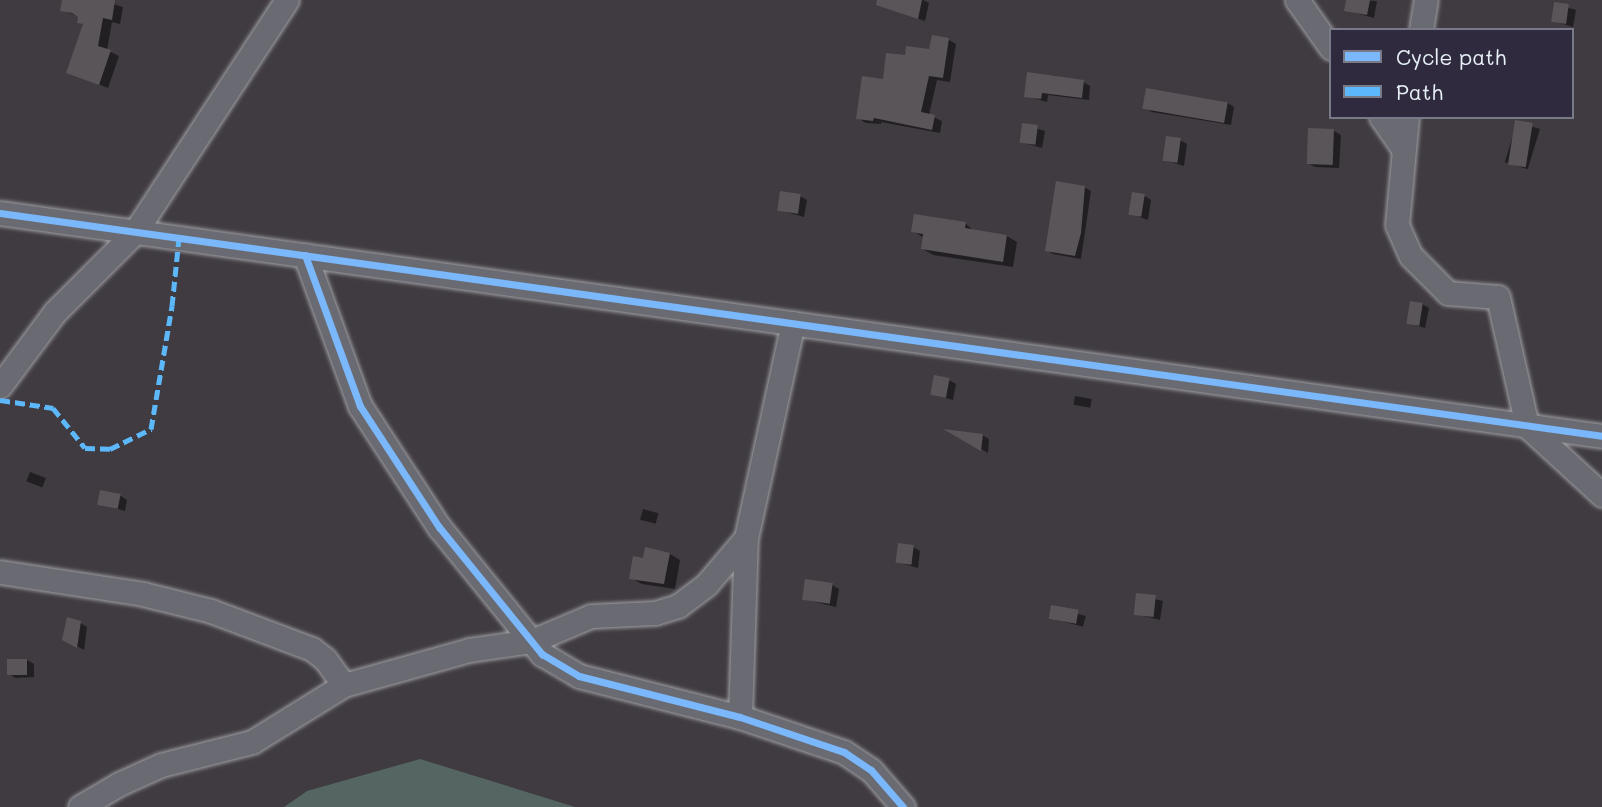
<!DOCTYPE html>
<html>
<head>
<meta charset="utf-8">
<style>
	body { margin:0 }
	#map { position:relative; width:1602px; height:807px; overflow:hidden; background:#3f3b41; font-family:Mali,sans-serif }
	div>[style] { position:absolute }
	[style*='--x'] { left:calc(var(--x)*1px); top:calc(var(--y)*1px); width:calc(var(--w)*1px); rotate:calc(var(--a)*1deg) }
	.green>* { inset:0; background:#556662 }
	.shadow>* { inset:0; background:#0007; transform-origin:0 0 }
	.building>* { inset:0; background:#5a5558; transform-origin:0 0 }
	.roads { filter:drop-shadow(0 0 2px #9f9fa3) drop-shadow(0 0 2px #9f9fa3) }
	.minor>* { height:23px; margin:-11.5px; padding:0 11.5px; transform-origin:11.5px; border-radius:11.5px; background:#6a6b72 }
	.quiet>* { height:5px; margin-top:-2.5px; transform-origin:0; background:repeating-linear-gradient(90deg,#5cb8fa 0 10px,transparent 0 15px) }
	.cycleway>* { height:7px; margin:-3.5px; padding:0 3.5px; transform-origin:3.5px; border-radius:3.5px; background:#7ab7fb }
	span { translate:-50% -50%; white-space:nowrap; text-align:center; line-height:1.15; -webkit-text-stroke:5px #2f2a3d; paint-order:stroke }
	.legend { position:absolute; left:1329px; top:28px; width:245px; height:91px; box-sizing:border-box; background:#2f2a3d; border:2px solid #797a88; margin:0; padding:9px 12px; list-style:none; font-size:21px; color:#e8f1f8 }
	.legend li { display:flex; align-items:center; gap:14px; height:35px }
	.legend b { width:35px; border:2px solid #797a88 }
</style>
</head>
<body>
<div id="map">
	<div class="green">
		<i style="clip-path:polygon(420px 759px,575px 807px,284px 807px,307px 791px)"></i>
	</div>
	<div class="shadow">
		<i style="clip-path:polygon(64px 0,100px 0,123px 7px,120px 24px,112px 22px,107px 50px,119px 56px,108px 88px,68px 72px,84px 25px,79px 22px,80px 17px,62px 10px)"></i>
		<i style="clip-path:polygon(900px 0,923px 0,929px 3px,925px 21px,901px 13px)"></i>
		<i style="clip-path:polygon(1347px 0,1377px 1px,1374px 18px,1345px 10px)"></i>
		<i style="clip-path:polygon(1555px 4px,1576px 10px,1573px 27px,1553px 21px)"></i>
		<i style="clip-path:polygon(949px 40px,956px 44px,950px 82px,937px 80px,929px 115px,942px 121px,940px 133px,881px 122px,881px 124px,866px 123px,858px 118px,906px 57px,931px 51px)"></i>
		<i style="clip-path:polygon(1083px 82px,1090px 86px,1089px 100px,1048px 95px,1047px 102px,1026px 96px)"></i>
		<i style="clip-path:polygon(1228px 103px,1234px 107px,1231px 125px,1152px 112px,1145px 108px)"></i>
		<i style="left:1517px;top:122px;width:24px;height:42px;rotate:17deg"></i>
		<i style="clip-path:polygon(1024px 125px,1045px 131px,1042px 148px,1021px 142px)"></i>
		<i style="clip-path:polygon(1334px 131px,1341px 135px,1339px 168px,1315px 167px,1308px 163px)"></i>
		<i style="clip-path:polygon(1180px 140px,1187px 144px,1184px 166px,1164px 160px)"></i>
		<i style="clip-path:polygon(1084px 187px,1091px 191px,1081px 259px,1053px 254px,1047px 250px)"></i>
		<i style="clip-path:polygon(800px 196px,807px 200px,804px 217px,779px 210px)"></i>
		<i style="clip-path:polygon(1145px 196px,1151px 200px,1148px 220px,1131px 214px)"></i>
		<i style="clip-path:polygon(965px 223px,975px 232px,1007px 236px,1017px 242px,1013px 267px,933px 255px,923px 249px,924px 238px,913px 231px)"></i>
		<i style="clip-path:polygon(1422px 304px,1429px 308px,1425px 328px,1408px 323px)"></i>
		<i style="clip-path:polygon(949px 380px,956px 384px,953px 400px,933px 394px)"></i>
		<i style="left:1075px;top:396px;width:17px;height:9px;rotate:10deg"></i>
		<i style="clip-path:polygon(951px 432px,982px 435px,989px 439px,988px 453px)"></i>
		<i style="left:30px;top:472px;width:17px;height:10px;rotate:21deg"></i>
		<i style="clip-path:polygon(121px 496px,127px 500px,125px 511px,98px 503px)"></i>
		<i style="left:643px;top:509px;width:16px;height:11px;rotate:15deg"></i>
		<i style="clip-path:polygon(913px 547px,920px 551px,918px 568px,897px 562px)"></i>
		<i style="clip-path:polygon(670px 554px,680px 560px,675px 589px,642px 584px,631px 578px,644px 560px)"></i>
		<i style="clip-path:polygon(832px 585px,839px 589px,836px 607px,803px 599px)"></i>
		<i style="clip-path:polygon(1137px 595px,1163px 601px,1160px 620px,1135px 614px)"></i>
		<i style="left:1052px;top:607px;width:35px;height:11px;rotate:15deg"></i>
		<i style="clip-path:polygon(80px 623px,87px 627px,84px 650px,64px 639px)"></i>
		<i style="clip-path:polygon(27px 660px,34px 664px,34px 677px,16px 678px,9px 674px)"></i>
	</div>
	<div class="building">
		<i style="clip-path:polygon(62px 0,115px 0,112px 20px,103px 18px,98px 46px,111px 50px,99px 85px,66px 73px,83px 24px,77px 23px,78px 17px,72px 13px,60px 11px)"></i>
		<i style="clip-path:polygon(877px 0,922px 0,918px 19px,876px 5px)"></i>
		<i style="clip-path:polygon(1346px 0,1370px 0,1367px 15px,1344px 11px)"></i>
		<i style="left:1554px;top:2px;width:15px;height:20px;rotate:8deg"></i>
		<i style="clip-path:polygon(932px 35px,949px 38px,943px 78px,929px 76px,921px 112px,935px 115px,932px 130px,874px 118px,873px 121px,856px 119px,862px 76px,883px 79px,886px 53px,905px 55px,906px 46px,929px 49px)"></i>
		<i style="clip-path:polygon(1027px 72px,1084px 80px,1082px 98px,1042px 93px,1041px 99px,1024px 97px)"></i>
		<i style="left:1146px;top:88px;width:83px;height:21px;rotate:10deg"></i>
		<i style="left:1515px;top:120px;width:18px;height:45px;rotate:9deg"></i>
		<i style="left:1022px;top:123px;width:16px;height:20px;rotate:7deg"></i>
		<i style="left:1308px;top:128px;width:26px;height:36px;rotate:2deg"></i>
		<i style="left:1166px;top:136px;width:15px;height:25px;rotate:8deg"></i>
		<i style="clip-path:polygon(1056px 181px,1085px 186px,1081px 233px,1075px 256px,1045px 251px)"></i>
		<i style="left:780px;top:191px;width:21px;height:20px;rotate:8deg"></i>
		<i style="left:1132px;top:192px;width:13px;height:23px;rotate:9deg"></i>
		<i style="clip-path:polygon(914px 214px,966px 222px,965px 228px,1007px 235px,1003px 262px,921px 249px,923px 234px,911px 232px)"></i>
		<i style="left:1410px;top:301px;width:13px;height:23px;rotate:9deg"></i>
		<i style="left:934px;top:375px;width:16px;height:20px;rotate:11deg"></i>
		<i style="clip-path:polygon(943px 429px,983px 434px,981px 451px)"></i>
		<i style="left:100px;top:490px;width:21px;height:15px;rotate:11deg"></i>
		<i style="left:898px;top:543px;width:16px;height:20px;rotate:7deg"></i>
		<i style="clip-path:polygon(645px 547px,670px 553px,664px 584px,629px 579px,633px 556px,643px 558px)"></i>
		<i style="left:805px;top:579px;width:28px;height:21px;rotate:8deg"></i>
		<i style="left:1136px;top:593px;width:20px;height:22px;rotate:6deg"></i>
		<i style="left:1051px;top:605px;width:28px;height:14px;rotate:10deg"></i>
		<i style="clip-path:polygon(67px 617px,81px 621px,77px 648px,62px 640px)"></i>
		<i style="left:7px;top:659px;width:20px;height:16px"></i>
	</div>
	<div class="roads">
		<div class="minor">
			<i style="--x:1297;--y:0;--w:59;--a:54.7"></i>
			<i style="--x:1421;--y:30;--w:30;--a:-81"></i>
			<i style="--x:1381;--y:117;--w:37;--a:55"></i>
			<i style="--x:1407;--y:117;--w:108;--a:95.3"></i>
			<i style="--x:1397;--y:225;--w:34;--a:66"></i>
			<i style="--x:1411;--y:256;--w:52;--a:45"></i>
			<i style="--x:1448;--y:293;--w:50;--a:4.6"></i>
			<i style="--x:1498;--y:297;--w:132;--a:77.3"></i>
			<i style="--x:1527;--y:426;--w:102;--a:42.6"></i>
			<i style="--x:0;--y:213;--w:1617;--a:7.92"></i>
			<i style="--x:305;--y:255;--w:161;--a:70"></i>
			<i style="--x:360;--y:406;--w:145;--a:56.9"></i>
			<i style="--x:439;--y:527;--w:164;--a:51"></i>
			<i style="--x:542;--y:654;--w:43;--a:30.7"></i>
			<i style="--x:579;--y:676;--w:166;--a:14.3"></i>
			<i style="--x:740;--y:717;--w:110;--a:18.6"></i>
			<i style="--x:844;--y:752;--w:32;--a:34"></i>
			<i style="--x:871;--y:770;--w:49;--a:49.1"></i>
			<i style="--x:0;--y:386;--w:92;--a:-53.4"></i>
			<i style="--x:55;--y:312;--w:113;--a:-45"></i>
			<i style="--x:135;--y:232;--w:277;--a:-56.8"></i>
			<i style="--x:0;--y:572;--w:145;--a:8.7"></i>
			<i style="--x:143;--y:594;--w:70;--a:14"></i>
			<i style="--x:211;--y:611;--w:108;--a:20.6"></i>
			<i style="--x:312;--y:649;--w:16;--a:38"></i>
			<i style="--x:325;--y:659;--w:32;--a:54"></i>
			<i style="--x:740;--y:717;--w:179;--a:-88.1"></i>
			<i style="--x:746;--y:538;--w:220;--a:-77.7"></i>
			<i style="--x:80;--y:807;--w:45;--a:-30.5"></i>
			<i style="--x:119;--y:784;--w:46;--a:-24.3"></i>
			<i style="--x:161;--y:765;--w:94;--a:-14.2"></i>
			<i style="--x:252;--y:742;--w:108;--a:-31.8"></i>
			<i style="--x:344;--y:685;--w:130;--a:-15.6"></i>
			<i style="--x:469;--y:650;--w:64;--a:-8.1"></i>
			<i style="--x:532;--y:641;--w:64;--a:-23"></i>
			<i style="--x:591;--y:616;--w:64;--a:-2.7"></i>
			<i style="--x:655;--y:613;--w:24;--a:-17"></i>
			<i style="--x:678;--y:606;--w:35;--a:-37"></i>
			<i style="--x:706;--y:585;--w:62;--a:-49.6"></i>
		</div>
	</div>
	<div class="quiet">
		<i style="--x:0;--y:400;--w:54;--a:8.6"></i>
		<i style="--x:53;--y:408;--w:51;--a:51.3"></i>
		<i style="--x:85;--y:448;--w:25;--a:2"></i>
		<i style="--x:110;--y:449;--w:46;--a:-26"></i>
		<i style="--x:151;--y:429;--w:125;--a:-80.3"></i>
		<i style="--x:172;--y:306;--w:68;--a:-84.1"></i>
	</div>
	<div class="cycleway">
		<i style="--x:0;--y:213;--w:1617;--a:7.92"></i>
		<i style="--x:305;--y:255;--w:161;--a:70"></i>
		<i style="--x:360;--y:406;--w:145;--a:56.9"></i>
		<i style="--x:439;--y:527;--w:164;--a:51"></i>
		<i style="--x:542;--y:654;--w:43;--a:30.7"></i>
		<i style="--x:579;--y:676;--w:166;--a:14.3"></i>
		<i style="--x:740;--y:717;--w:110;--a:18.6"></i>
		<i style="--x:844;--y:752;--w:32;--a:34"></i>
		<i style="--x:871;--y:770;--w:49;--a:49.1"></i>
	</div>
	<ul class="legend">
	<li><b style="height:9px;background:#7ab7fb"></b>Cycle path</li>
	<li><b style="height:9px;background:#5cb8fa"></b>Path</li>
	</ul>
</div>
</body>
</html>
